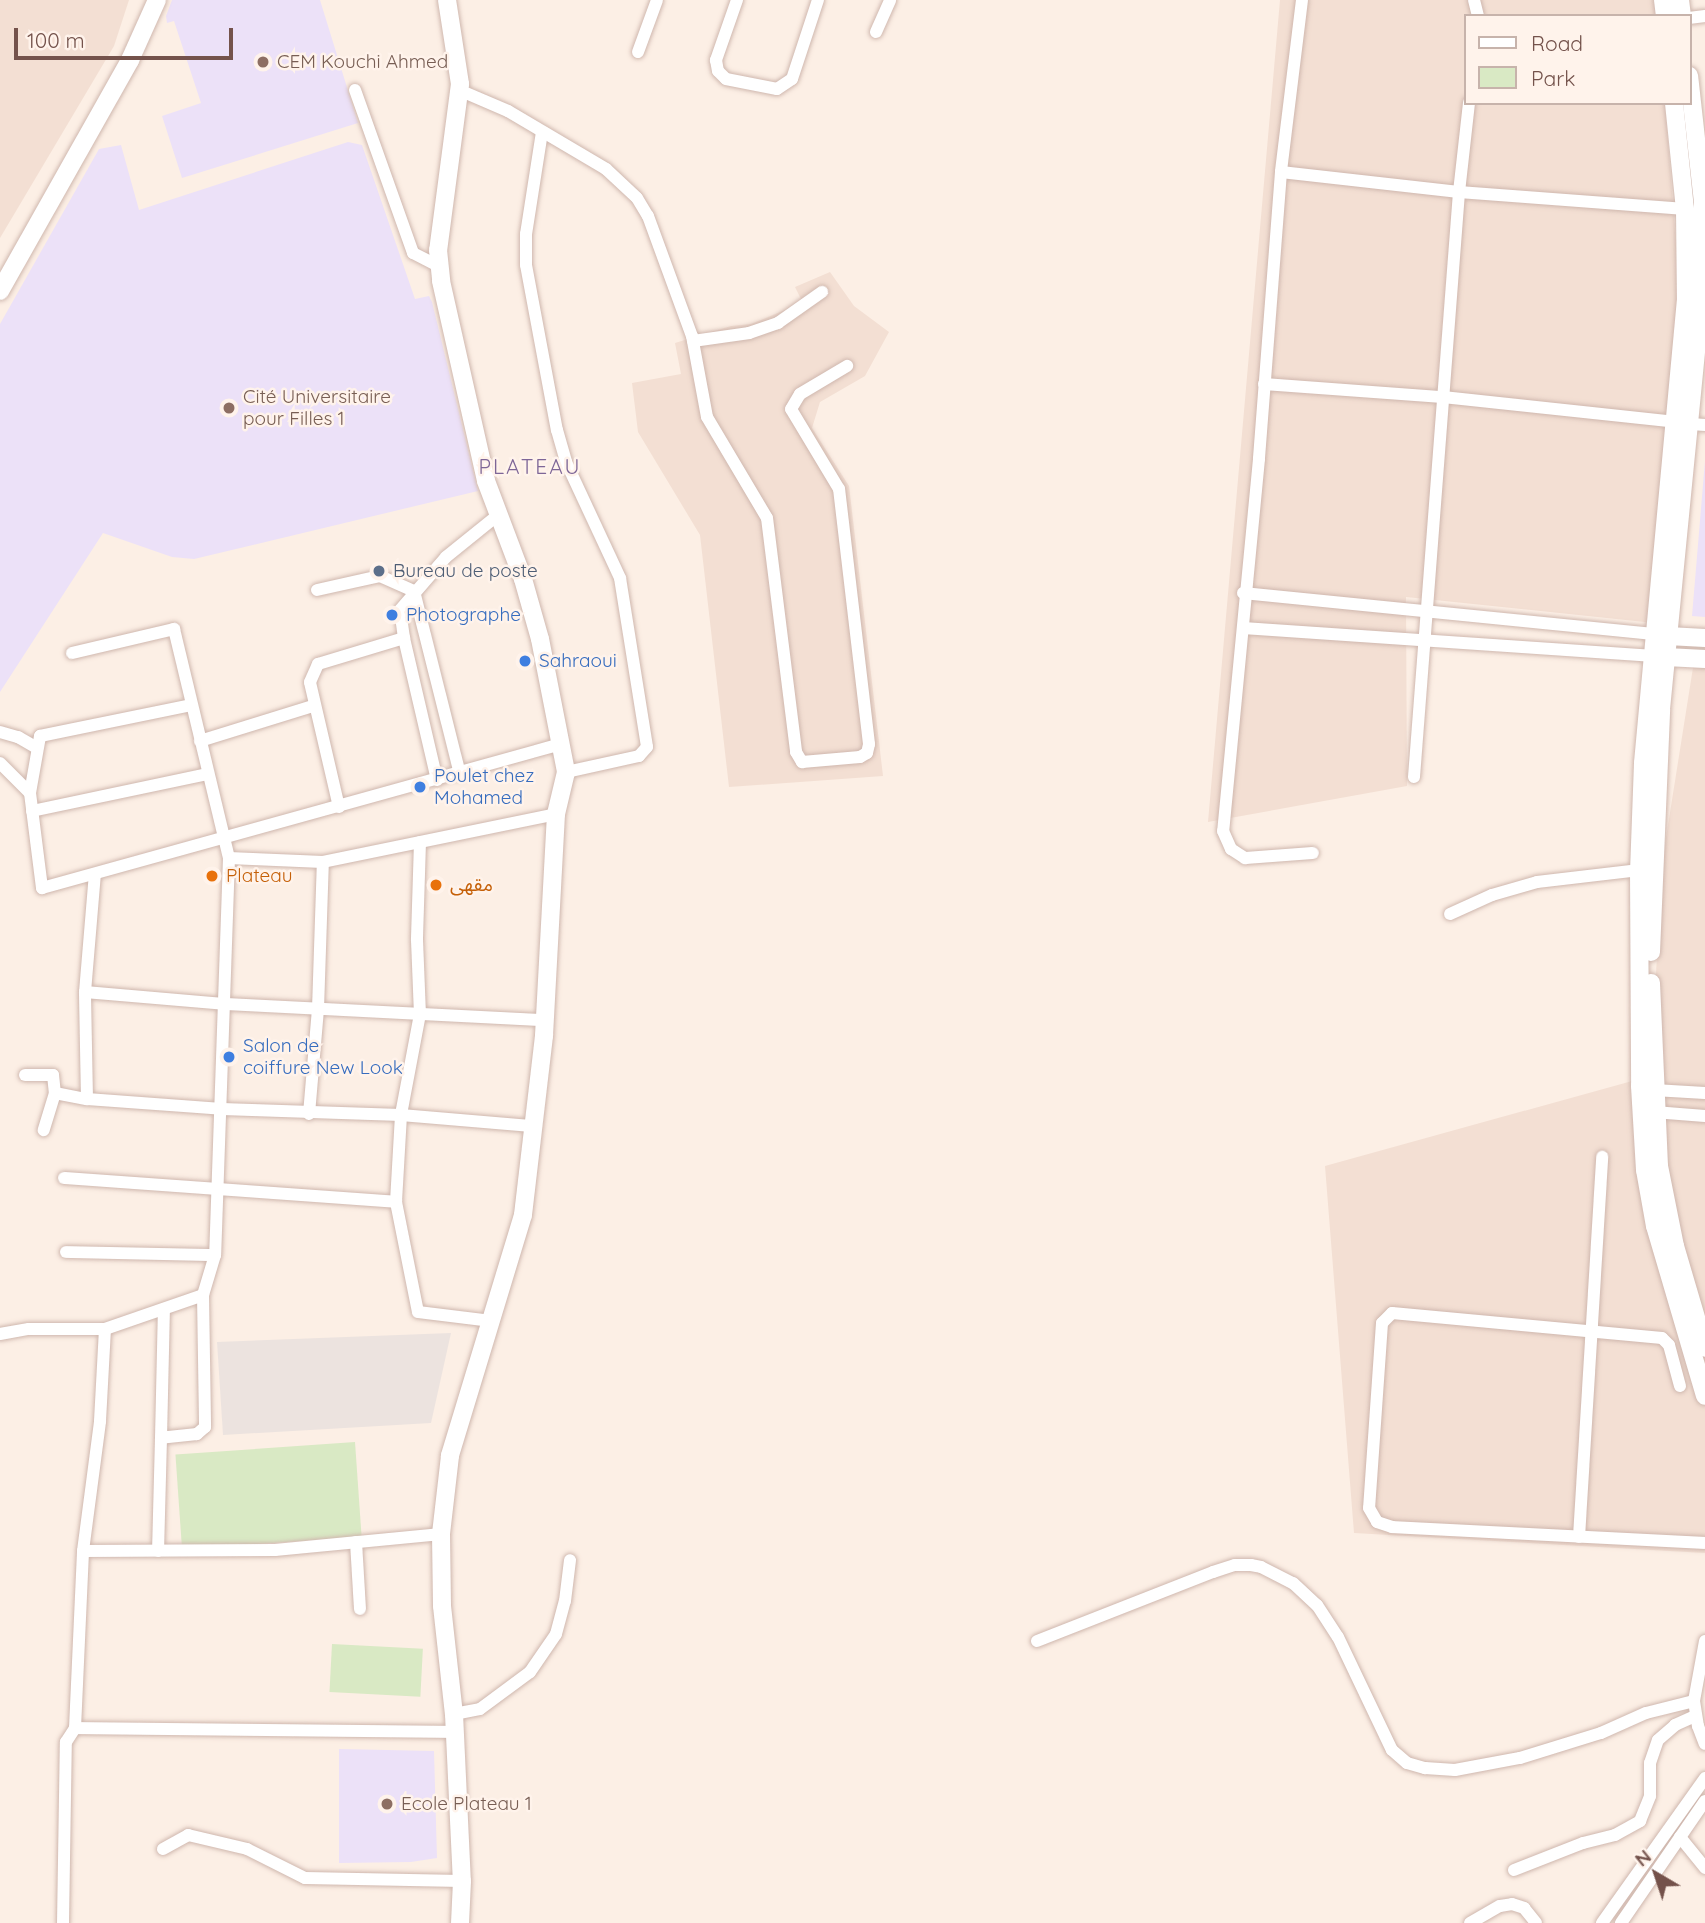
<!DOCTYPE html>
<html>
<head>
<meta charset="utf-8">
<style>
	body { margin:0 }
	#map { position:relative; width:1705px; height:1923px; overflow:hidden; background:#fcefe5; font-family:Quicksand,"Noto Sans Arabic",sans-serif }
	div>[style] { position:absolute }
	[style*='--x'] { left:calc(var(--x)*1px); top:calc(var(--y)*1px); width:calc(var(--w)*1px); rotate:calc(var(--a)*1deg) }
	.residential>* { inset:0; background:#f3dfd3 }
	.industrial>* { inset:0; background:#ece3df }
	.education>* { inset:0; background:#ece1f8 }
	.green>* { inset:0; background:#d9e9c4; transform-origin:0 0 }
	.roads { filter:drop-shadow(0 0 2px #cfb7ae) drop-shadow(0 0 2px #cfb7ae) }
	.street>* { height:12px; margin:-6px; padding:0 6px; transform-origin:6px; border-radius:6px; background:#fff }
	.secondary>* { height:18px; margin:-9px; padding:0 9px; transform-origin:9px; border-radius:9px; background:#fff }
	.dots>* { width:19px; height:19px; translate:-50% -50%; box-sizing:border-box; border:4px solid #fff3eb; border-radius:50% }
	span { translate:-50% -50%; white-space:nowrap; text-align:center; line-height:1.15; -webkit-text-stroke:5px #fff3eb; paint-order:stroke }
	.education-label { font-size:19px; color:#785e54 }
	.left { translate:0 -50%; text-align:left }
	.service-label { font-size:19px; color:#4e5e75 }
	.shop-label { font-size:19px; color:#366cbe }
	.food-label { font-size:19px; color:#c56008 }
	.neighbourhood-label { font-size:21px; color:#7e6697; letter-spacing:2px }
	.legend { position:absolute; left:1464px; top:14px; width:228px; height:91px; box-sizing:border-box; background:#fff3eb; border:2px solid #c7b3ab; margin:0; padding:9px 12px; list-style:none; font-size:21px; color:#74524b }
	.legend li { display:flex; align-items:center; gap:14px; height:35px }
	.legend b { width:35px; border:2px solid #c7b3ab }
	.north { position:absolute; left:1621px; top:1839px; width:70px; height:70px; -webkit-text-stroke:5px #fff3eb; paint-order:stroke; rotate:321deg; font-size:19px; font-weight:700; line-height:28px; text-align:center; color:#74524b }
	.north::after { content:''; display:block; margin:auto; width:24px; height:32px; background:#74524b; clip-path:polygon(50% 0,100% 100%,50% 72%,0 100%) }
	.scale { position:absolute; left:14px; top:28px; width:219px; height:32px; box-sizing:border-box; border:4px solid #74524b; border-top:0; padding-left:9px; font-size:21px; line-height:24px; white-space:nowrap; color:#74524b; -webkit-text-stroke:5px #fff3eb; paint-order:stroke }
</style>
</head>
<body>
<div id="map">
	<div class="residential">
		<i style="clip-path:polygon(0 0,129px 0,114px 46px,0 238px)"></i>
		<i style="clip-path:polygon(1280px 0,1655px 0,1657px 16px,1465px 16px,1465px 103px,1665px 103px,1679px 283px,1654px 623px,1406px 597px,1407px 786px,1208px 822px)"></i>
		<i style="clip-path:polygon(830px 272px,854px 306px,889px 332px,865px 376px,820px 402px,812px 428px,849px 486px,883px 776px,729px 787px,700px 535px,638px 432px,632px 383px,681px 374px,675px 343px,731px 326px,751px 324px,785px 310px,801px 299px,795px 287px)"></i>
		<i style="clip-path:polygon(1695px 655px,1705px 655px,1705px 1553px,1354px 1533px,1325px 1166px,1661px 1073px,1656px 974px,1662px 863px)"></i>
	</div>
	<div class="industrial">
		<i style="clip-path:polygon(451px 1333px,431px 1423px,223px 1435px,217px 1342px)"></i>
	</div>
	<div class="education">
		<i style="clip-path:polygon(172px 0,320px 0,358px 123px,182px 178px,162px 116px,201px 103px,174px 21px,167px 23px,166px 16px)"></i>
		<i style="clip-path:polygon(348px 142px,362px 145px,415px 299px,429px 296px,432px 302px,478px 491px,194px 559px,172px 557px,103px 533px,0 692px,0 324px,99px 149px,121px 145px,139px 210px)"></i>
		<i style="clip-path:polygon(1705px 461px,1705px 617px,1692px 616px)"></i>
		<i style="clip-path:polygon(339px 1749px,434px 1751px,437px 1858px,411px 1862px,339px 1863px)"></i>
	</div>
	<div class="green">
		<i style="left:355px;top:1442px;width:95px;height:180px;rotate:86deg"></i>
		<i style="left:332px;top:1644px;width:91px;height:48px;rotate:3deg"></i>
	</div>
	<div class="roads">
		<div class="street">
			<i style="--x:737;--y:0;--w:64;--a:109.3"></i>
			<i style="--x:716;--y:60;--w:11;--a:80"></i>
			<i style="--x:718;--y:71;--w:11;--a:45"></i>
			<i style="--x:726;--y:79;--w:52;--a:11.1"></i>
			<i style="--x:777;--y:89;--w:18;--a:-34"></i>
			<i style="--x:792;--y:79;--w:83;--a:-71.8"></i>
			<i style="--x:1302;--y:0;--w:173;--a:97"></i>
			<i style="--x:1281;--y:172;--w:288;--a:94.4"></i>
			<i style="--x:1259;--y:459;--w:374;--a:95.5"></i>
			<i style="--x:1223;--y:831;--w:20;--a:66"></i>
			<i style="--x:1231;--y:849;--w:17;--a:33"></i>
			<i style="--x:1245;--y:858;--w:68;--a:-4.2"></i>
			<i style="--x:1474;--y:0;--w:16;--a:76"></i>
			<i style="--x:1689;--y:18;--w:16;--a:-7"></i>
			<i style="--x:876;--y:32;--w:35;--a:-66"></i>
			<i style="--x:638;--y:52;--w:55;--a:-69.9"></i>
			<i style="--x:355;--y:90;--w:173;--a:70.4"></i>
			<i style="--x:413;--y:253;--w:30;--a:27"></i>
			<i style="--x:459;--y:90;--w:53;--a:23.2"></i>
			<i style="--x:508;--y:111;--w:114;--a:30.6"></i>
			<i style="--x:606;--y:169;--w:42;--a:43.1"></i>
			<i style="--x:637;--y:198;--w:21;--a:59"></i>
			<i style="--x:648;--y:216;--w:128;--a:69.9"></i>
			<i style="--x:692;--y:336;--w:82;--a:79.5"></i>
			<i style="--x:707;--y:417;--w:117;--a:59.3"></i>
			<i style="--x:767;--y:518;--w:236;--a:82.9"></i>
			<i style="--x:796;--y:752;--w:12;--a:59"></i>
			<i style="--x:802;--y:762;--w:58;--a:-4.9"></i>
			<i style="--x:860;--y:757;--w:8;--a:-30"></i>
			<i style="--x:867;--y:753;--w:9;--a:-77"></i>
			<i style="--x:869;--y:744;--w:257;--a:-96.7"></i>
			<i style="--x:839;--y:489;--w:93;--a:-121"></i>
			<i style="--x:791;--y:409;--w:17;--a:-59"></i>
			<i style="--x:800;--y:394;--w:55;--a:-30.8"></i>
			<i style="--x:542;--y:132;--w:103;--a:98.9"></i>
			<i style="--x:526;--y:234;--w:31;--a:90"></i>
			<i style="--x:526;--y:265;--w:168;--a:79.4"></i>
			<i style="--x:557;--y:430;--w:33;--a:74"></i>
			<i style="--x:566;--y:462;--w:128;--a:65"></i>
			<i style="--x:620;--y:578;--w:171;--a:80.9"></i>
			<i style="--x:647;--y:747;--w:12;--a:132"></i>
			<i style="--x:639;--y:756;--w:75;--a:167.6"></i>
			<i style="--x:1281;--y:172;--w:179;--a:6.4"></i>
			<i style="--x:1459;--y:192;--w:227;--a:4.3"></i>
			<i style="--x:693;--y:341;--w:57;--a:-8.1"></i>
			<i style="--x:749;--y:333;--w:31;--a:-19"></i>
			<i style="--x:778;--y:323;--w:54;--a:-35.2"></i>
			<i style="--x:1264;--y:384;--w:179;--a:4.2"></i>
			<i style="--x:1443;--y:397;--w:234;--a:6.1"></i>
			<i style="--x:1691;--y:424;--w:14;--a:4"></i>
			<i style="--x:317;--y:590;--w:65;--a:-12.5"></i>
			<i style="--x:380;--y:576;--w:37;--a:24"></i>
			<i style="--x:414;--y:591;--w:189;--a:75.9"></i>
			<i style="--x:1243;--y:593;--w:420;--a:5.7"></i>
			<i style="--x:1243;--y:628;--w:416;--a:3.9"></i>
			<i style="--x:72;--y:653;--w:105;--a:-13.2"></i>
			<i style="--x:174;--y:629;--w:236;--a:76.5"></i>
			<i style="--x:229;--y:858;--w:397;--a:92"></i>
			<i style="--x:215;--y:1255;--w:42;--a:106.7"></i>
			<i style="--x:203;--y:1295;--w:132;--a:89.1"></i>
			<i style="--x:205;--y:1427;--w:11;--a:139"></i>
			<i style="--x:197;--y:1434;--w:36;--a:174"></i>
			<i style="--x:161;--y:1438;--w:113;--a:91.5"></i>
			<i style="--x:0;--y:732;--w:19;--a:16"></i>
			<i style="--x:18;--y:737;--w:22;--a:30"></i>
			<i style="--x:200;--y:741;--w:118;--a:-17.2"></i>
			<i style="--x:0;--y:763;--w:42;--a:45"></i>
			<i style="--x:30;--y:793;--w:96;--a:82.8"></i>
			<i style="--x:42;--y:888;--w:539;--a:-15.51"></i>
			<i style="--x:1414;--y:777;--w:587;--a:-85.6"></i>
			<i style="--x:1459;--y:192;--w:90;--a:-83.6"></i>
			<i style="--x:437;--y:780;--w:146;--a:-103.1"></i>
			<i style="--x:404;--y:638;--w:28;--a:-98"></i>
			<i style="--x:400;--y:610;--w:70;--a:-49"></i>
			<i style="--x:446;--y:557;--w:67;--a:-38.9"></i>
			<i style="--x:30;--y:793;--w:58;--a:-80"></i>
			<i style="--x:40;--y:736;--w:154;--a:-11.6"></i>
			<i style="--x:339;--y:807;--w:128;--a:-103.1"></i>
			<i style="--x:310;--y:682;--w:20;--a:-66"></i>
			<i style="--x:318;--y:664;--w:90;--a:-16.8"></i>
			<i style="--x:32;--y:811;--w:180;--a:-11.9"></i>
			<i style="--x:420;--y:842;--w:98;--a:91.8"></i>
			<i style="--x:417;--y:940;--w:74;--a:87.7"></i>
			<i style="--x:420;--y:1014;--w:103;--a:100.7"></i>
			<i style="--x:401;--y:1115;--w:87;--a:93.3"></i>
			<i style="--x:396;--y:1202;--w:112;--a:78.7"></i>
			<i style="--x:418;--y:1312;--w:74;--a:7"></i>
			<i style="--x:229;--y:858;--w:94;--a:2.4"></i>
			<i style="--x:323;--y:862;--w:238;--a:-11.6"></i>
			<i style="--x:1450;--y:914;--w:46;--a:-24.3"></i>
			<i style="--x:1492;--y:895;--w:47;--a:-16.1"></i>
			<i style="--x:1537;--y:882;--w:103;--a:-6.7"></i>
			<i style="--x:85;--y:992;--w:142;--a:4.9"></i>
			<i style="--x:226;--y:1004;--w:319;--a:2.9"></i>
			<i style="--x:25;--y:1075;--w:28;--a:0"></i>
			<i style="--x:53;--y:1075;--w:18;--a:84"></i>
			<i style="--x:55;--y:1093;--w:39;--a:107"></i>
			<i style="--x:1654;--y:1090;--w:51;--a:3.4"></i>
			<i style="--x:55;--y:1093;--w:33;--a:11"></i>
			<i style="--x:87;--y:1099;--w:135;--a:4.2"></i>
			<i style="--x:222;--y:1109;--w:179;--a:1.9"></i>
			<i style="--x:401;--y:1115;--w:132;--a:4.8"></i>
			<i style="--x:87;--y:1099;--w:107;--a:-91.1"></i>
			<i style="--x:85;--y:992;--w:118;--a:-85.2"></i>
			<i style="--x:1654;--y:1112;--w:51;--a:4.5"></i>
			<i style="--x:309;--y:1114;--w:105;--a:-85.1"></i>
			<i style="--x:318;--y:1009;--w:147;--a:-88.1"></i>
			<i style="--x:64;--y:1178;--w:333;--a:4.1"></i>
			<i style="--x:66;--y:1252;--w:149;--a:1.2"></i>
			<i style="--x:0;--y:1334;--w:29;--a:-10"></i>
			<i style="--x:29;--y:1329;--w:76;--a:0"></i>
			<i style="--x:105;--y:1329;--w:104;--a:-19.1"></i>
			<i style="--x:1680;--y:1386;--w:42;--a:-105"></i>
			<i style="--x:1669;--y:1345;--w:10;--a:-135"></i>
			<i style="--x:1662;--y:1338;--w:271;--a:-174.7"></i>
			<i style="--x:1392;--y:1313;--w:14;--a:135"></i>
			<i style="--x:1382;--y:1323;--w:185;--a:94"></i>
			<i style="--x:1369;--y:1508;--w:16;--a:60"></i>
			<i style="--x:1377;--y:1522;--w:16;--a:18"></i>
			<i style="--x:1392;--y:1527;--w:313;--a:2.9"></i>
			<i style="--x:161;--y:1438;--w:129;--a:-88.7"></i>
			<i style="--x:1579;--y:1537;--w:381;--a:-86.5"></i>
			<i style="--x:356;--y:1542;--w:67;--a:86.6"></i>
			<i style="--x:83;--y:1551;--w:192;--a:-0.3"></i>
			<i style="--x:275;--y:1550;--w:167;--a:-5.5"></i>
			<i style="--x:1037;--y:1641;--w:189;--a:-21.4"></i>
			<i style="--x:1213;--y:1572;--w:23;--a:-18"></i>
			<i style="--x:1235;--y:1565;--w:16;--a:0"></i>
			<i style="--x:1251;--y:1565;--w:10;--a:11"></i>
			<i style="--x:1261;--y:1567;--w:36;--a:27"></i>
			<i style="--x:1293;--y:1583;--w:33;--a:43"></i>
			<i style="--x:1317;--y:1605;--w:38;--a:57"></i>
			<i style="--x:1338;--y:1637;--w:125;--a:64.5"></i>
			<i style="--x:1392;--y:1750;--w:20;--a:41"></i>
			<i style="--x:1407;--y:1763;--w:19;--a:16"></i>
			<i style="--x:1425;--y:1768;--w:30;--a:4"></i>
			<i style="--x:1455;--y:1770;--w:66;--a:-10.5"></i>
			<i style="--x:1520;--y:1758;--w:85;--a:-17.2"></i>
			<i style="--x:1601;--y:1733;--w:49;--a:-24"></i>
			<i style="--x:1646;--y:1713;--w:49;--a:-14"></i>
			<i style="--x:1705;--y:1641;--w:61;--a:100.4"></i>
			<i style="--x:1694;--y:1701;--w:25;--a:81"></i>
			<i style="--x:1698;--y:1726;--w:19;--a:69"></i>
			<i style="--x:454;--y:1714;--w:26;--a:-11"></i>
			<i style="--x:480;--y:1709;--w:62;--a:-36.5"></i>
			<i style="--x:530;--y:1672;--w:46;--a:-55.6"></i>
			<i style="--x:556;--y:1634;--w:34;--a:-75"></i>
			<i style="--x:565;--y:1601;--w:41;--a:-83"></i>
			<i style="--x:75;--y:1728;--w:177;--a:-87.4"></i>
			<i style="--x:83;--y:1551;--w:131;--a:-82.5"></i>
			<i style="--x:100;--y:1421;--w:92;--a:-86.9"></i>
			<i style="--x:1680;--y:1837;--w:40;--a:51"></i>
			<i style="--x:163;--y:1849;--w:29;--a:-29"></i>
			<i style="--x:188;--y:1835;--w:61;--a:13.3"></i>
			<i style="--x:247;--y:1849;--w:65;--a:26.6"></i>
			<i style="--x:305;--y:1878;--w:157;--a:1.1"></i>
			<i style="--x:1514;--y:1870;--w:74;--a:-21.4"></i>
			<i style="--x:1583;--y:1843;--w:33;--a:-14"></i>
			<i style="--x:1615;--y:1835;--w:29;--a:-29"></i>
			<i style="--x:1640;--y:1821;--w:27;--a:-68"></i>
			<i style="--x:1650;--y:1796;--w:33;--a:-90"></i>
			<i style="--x:1650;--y:1763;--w:24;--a:-71"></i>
			<i style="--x:1658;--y:1740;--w:23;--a:-41"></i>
			<i style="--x:1675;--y:1725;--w:22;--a:-24"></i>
			<i style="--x:63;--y:1923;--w:181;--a:-89.1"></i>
			<i style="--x:66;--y:1742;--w:17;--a:-57"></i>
			<i style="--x:75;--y:1728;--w:380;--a:0.6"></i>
			<i style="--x:1470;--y:1923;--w:34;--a:-30"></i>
			<i style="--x:1500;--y:1906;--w:12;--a:-9"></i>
			<i style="--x:1512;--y:1904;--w:13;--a:18"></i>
			<i style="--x:1524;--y:1908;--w:19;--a:51"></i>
			<i style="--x:1602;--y:1923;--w:178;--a:-54.6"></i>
			<i style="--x:1621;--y:1923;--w:148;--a:-55.5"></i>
		</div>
		<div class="secondary">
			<i style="--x:447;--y:0;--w:85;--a:81.2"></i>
			<i style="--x:460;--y:84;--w:167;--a:97.5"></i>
			<i style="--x:438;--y:250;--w:31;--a:84"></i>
			<i style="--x:441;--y:281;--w:205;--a:77.3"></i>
			<i style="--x:486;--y:481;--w:105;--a:69.3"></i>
			<i style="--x:523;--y:579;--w:62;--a:74.2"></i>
			<i style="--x:540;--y:639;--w:136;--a:78.9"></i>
			<i style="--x:566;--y:772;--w:43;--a:103.4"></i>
			<i style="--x:556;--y:814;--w:222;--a:93.1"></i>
			<i style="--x:544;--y:1036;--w:180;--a:96.7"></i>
			<i style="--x:523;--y:1215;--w:252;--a:106.9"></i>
			<i style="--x:450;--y:1456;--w:79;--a:96.6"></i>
			<i style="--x:441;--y:1534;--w:72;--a:89.2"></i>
			<i style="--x:442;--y:1606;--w:109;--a:83.7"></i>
			<i style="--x:454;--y:1714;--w:167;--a:87.3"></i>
			<i style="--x:462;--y:1881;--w:42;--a:92.7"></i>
			<i style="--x:1663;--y:0;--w:16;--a:83"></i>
			<i style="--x:1680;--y:0;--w:16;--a:83"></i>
			<i style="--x:1674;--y:103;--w:107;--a:84.1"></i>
			<i style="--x:1685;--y:209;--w:90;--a:89.4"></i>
			<i style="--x:1686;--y:299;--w:466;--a:95.3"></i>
			<i style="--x:1643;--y:763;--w:107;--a:92.1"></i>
			<i style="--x:1639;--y:870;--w:216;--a:89.7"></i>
			<i style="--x:1640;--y:1086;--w:84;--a:86.6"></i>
			<i style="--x:1645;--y:1170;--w:57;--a:79.9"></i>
			<i style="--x:1655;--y:1226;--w:177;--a:73.6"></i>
			<i style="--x:0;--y:291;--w:265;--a:-60.6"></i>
			<i style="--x:130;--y:60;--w:66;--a:-65.8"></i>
			<i style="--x:1668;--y:636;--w:37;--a:3"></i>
			<i style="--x:1666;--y:657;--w:39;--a:3"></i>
			<i style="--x:1651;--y:952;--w:243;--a:-87.6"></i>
			<i style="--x:1661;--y:709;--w:427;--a:-84.4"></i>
			<i style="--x:1703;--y:284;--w:82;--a:-90"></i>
			<i style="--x:1703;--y:202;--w:127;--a:-96.3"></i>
			<i style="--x:1651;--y:983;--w:183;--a:87.5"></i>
			<i style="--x:1659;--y:1166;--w:82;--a:78.7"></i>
			<i style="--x:1675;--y:1246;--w:106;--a:73.6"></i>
		</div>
	</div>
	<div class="dots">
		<i style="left:263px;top:62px;background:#8d6e63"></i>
		<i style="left:229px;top:408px;background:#8d6e63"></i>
		<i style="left:379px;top:571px;background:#5c6f8a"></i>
		<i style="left:392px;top:615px;background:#3f7fe0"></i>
		<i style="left:525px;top:661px;background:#3f7fe0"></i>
		<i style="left:420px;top:787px;background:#3f7fe0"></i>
		<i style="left:212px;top:876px;background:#e8710a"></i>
		<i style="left:436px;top:885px;background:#e8710a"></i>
		<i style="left:229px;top:1057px;background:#3f7fe0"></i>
		<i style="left:387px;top:1804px;background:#8d6e63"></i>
	</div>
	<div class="education-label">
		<span class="left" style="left:277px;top:62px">CEM Kouchi Ahmed</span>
		<span class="left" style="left:243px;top:408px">Cité Universitaire<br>pour Filles 1</span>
		<span class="left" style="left:401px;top:1804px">Ecole Plateau 1</span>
	</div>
	<div class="service-label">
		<span class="left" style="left:393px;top:571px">Bureau de poste</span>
	</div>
	<div class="shop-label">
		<span class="left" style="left:406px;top:615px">Photographe</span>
		<span class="left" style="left:539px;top:661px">Sahraoui</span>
		<span class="left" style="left:434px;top:787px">Poulet chez<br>Mohamed</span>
		<span class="left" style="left:243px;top:1057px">Salon de<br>coiffure New Look</span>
	</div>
	<div class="food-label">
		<span class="left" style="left:226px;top:876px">Plateau</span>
		<span class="left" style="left:450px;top:885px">مقهى</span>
	</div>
	<div class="neighbourhood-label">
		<span style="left:530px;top:466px">PLATEAU</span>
	</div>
	<ul class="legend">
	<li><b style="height:9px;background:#fff"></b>Road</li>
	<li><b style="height:19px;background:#d9e9c4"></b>Park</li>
	</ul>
	<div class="north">N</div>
	<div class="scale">100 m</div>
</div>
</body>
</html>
